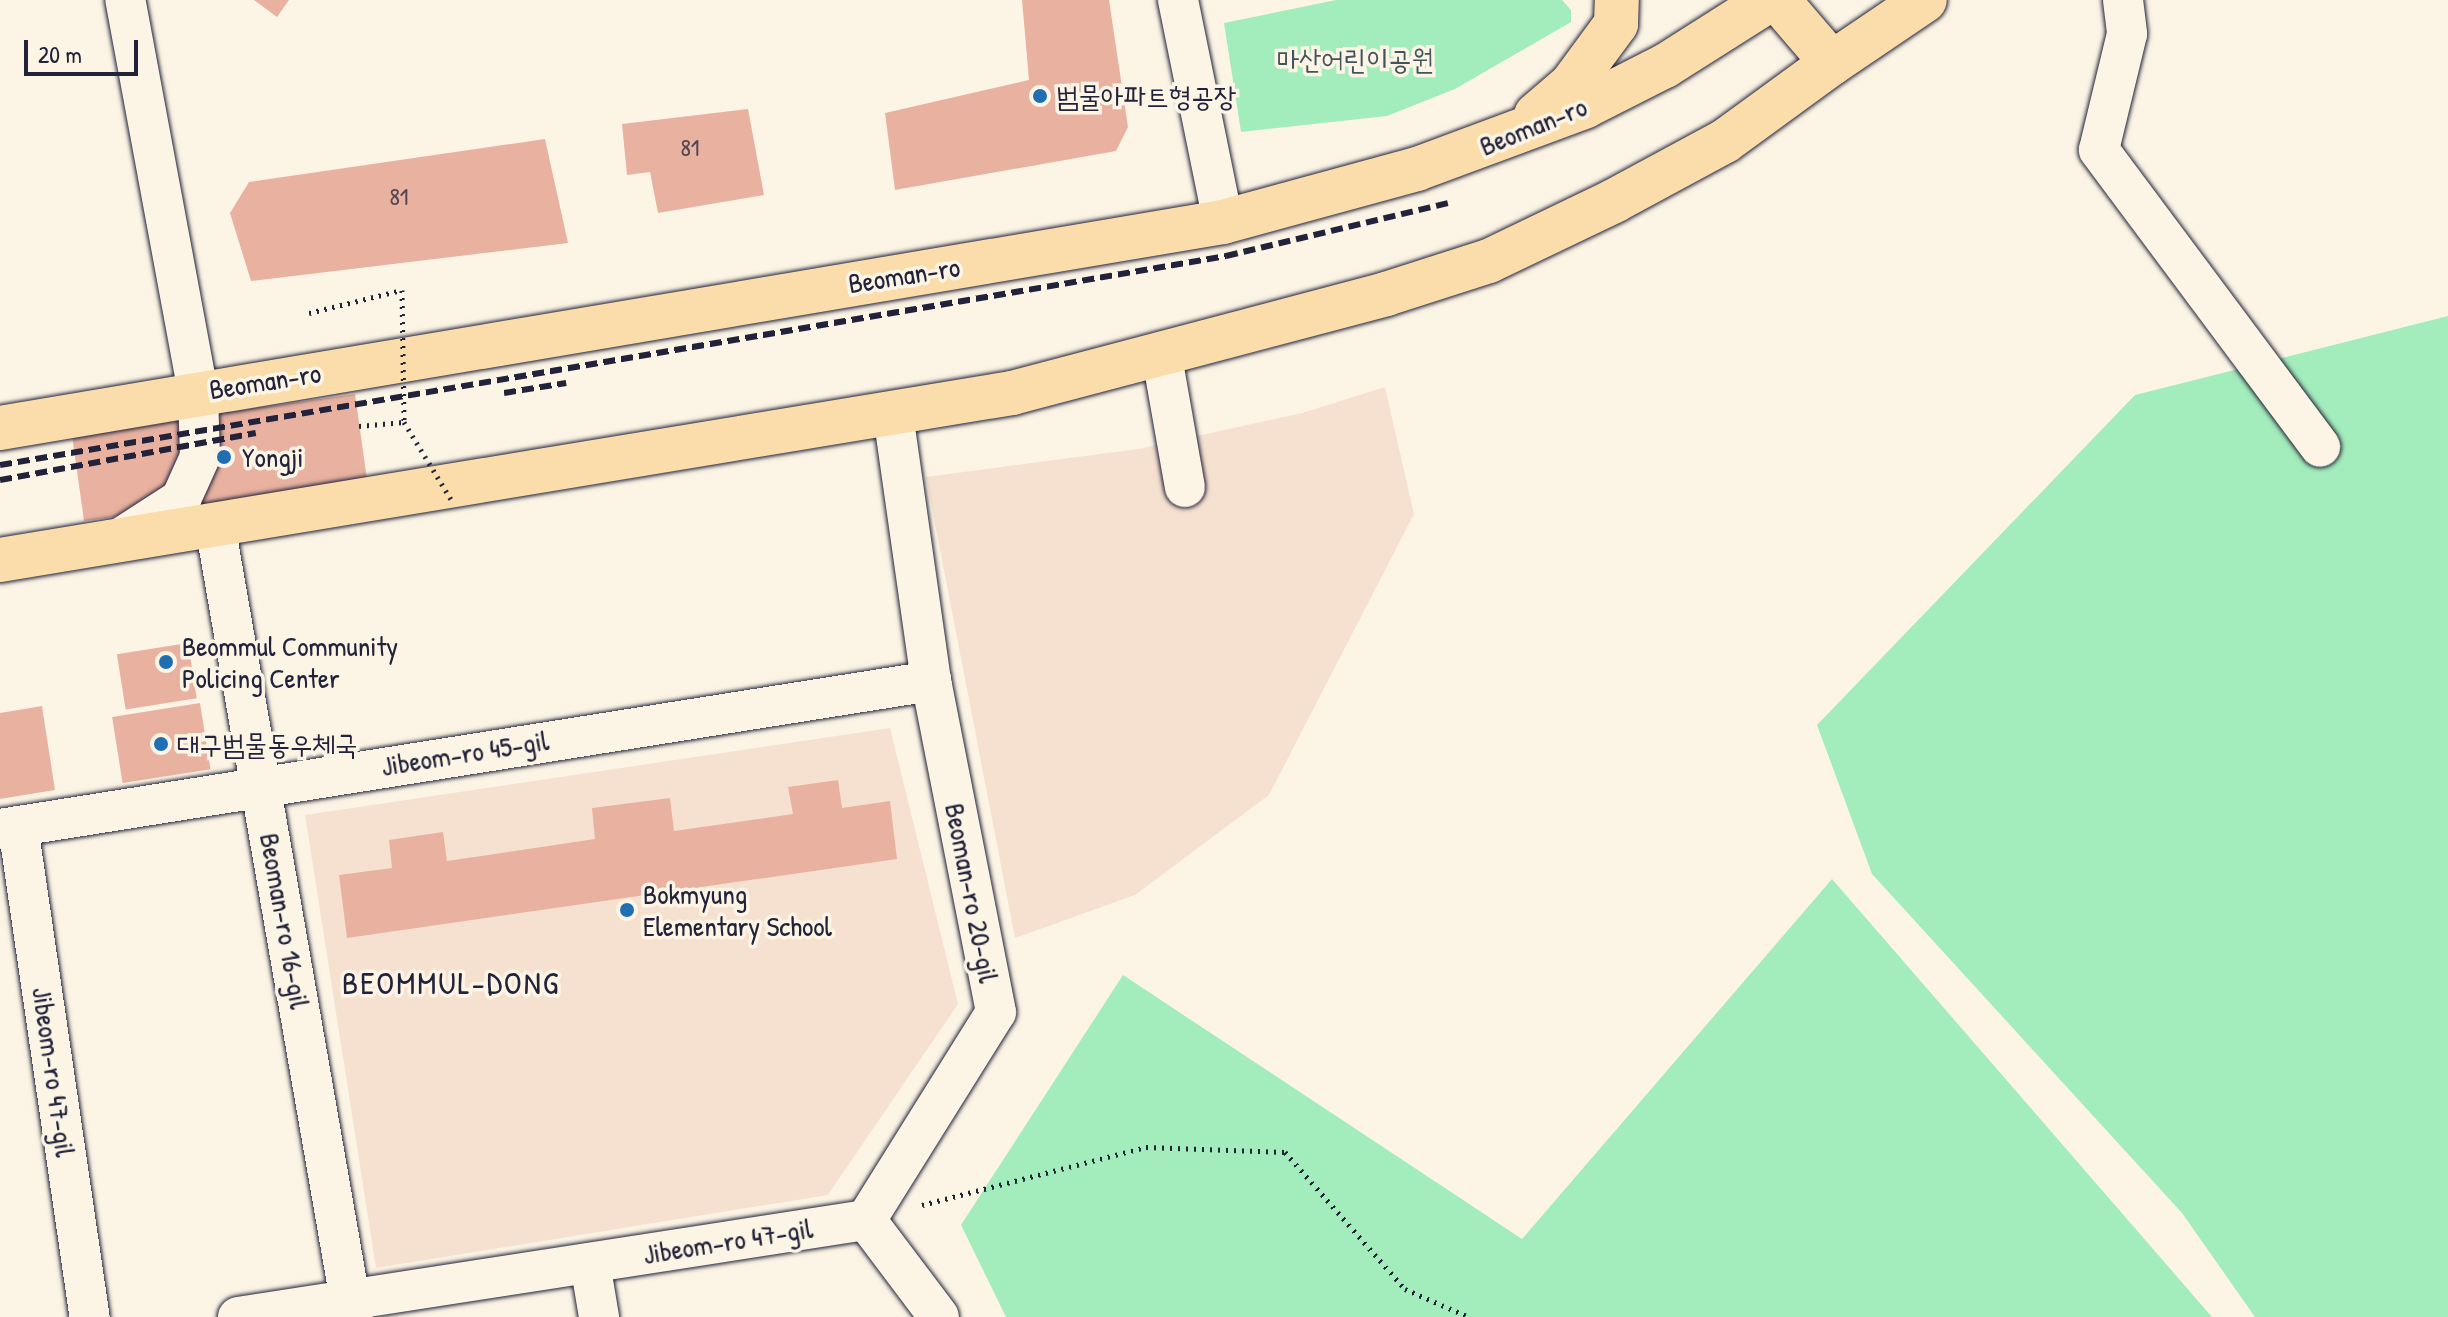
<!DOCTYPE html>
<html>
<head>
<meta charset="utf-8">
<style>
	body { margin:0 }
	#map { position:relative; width:2448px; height:1317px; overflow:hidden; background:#fcf5e5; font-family:"Patrick Hand","Poor Story",sans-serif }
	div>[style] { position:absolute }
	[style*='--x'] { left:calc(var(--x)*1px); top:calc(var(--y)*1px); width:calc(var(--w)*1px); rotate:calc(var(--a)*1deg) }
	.built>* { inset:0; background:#f6e1d0 }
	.green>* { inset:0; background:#a3ecbb }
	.building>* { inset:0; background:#e9b2a0; transform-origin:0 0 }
	.path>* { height:5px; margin-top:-2.5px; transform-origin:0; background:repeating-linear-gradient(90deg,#22223b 0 2px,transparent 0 8px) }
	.roads { filter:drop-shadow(0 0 2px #22223b) drop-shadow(0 0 2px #22223b) }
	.minor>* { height:40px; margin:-20px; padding:0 20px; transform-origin:20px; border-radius:20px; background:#fcf5e5 }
	.major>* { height:44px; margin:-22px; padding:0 22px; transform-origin:22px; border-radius:22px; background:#faddab }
	.highway>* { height:44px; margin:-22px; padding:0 22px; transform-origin:22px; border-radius:22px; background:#faddab }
	.rail>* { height:6px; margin-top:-3px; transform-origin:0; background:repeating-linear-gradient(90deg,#22223b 0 12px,transparent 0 18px) }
	.path-bridge>* { height:5px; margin-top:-2.5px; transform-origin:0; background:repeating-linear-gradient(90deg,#22223b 0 2px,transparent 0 8px) }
	.dots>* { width:22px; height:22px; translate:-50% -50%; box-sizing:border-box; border:4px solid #fcf5e5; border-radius:50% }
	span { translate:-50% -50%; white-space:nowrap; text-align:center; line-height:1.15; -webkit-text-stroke:7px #fcf5e5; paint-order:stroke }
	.number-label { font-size:24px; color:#544654 }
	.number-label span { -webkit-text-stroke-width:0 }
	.park-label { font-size:28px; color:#42545b }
	.poi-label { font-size:28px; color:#22223b }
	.left { translate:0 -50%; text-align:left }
	.street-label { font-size:28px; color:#22223b }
	.quarter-label { font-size:32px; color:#22223b; letter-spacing:2px }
	.scale { position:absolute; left:24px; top:40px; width:114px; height:36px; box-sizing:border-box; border:4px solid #22223b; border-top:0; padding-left:10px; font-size:24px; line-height:28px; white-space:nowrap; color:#22223b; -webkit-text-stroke:6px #fcf5e5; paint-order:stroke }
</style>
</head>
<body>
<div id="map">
	<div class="built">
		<i style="clip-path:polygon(1385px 387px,1414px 514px,1269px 795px,1135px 895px,1015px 938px,926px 477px,1138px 449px,1302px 413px)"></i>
		<i style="clip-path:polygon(890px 728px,958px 1004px,828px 1195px,376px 1268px,305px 815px)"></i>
	</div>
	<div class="green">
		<i style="clip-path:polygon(1336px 0,1562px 0,1571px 10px,1571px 22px,1455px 89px,1387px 116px,1241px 132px,1224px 23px)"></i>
		<i style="clip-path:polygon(2448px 316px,2448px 1317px,2255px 1317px,2182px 1213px,1872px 874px,1817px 725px,2135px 395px)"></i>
		<i style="clip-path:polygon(1832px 879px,2212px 1317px,1006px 1317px,961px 1225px,1123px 975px,1522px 1239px)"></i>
	</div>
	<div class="building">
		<i style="clip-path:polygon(254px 0,289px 0,277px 17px)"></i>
		<i style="clip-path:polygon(1022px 0,1109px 0,1128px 127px,1116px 151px,895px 190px,885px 113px,1029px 80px)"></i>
		<i style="clip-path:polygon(748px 109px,764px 195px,658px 213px,650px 172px,627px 175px,622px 124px)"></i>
		<i style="clip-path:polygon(545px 139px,568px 243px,251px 281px,230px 213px,249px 182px)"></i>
		<i style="left:355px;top:394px;width:88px;height:286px;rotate:82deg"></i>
		<i style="left:188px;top:643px;width:56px;height:72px;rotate:81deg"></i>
		<i style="left:200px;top:703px;width:67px;height:89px;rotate:81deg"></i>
		<i style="clip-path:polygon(42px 706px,55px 790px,0 799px,0 713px)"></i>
		<i style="clip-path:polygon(838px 780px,842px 808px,890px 801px,897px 859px,347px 938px,339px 875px,392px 868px,389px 840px,443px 832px,447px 861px,595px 839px,592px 808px,670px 798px,674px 831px,793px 814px,788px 787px)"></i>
	</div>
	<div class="path">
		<i style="--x:309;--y:313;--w:96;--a:-13.9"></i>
		<i style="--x:359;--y:426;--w:45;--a:-5.1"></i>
		<i style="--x:922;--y:1205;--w:231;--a:-14.5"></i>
		<i style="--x:1146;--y:1147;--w:139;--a:2.1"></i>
		<i style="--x:1285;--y:1152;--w:182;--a:48.8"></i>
		<i style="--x:1405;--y:1289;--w:70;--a:23.6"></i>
	</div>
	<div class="roads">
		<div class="minor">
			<i style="--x:1178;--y:0;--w:227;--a:78.5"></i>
			<i style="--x:2123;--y:0;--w:34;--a:83"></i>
			<i style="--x:2127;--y:34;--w:119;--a:103.6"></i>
			<i style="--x:2099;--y:150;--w:370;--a:53.3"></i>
			<i style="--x:1162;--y:357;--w:132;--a:80"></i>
			<i style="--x:215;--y:525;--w:804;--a:80.12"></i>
			<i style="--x:119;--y:539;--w:74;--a:-32.8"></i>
			<i style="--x:181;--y:499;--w:46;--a:-65.7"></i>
			<i style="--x:200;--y:457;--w:65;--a:-91.8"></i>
			<i style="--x:198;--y:392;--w:399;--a:-100.5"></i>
			<i style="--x:18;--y:826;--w:496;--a:81.7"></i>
			<i style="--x:0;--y:829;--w:943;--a:-9.03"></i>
			<i style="--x:866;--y:1220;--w:245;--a:-58"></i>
			<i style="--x:996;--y:1012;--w:337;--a:-101.1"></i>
			<i style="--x:931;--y:681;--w:271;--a:-98.1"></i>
			<i style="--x:866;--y:1220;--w:121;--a:53"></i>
			<i style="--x:590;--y:1263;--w:55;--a:80.5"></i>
			<i style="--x:238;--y:1317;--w:635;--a:-8.78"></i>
		</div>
		<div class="major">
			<i style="--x:1536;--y:115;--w:46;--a:-40.6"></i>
			<i style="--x:1571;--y:85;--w:76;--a:-53.6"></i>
			<i style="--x:1616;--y:24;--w:24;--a:-88"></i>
			<i style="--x:0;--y:428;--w:1240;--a:-9.56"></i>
			<i style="--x:1223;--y:222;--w:201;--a:-15.3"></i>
			<i style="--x:1417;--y:169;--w:180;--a:-20.4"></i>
			<i style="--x:1586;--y:106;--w:89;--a:-26.9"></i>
			<i style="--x:1665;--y:66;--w:123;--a:-32.4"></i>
			<i style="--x:0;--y:560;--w:1026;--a:-9.37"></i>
			<i style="--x:1012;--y:393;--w:387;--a:-14.8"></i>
			<i style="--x:1386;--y:294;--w:108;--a:-17.8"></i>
			<i style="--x:1489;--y:261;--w:139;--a:-25.6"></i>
			<i style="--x:1614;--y:201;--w:126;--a:-28.4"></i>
			<i style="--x:1725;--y:141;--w:132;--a:-36.1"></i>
			<i style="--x:1832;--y:63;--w:83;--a:-130.6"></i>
		</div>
		<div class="highway">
			<i style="--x:1832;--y:63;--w:112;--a:-34.1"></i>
		</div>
	</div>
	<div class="rail">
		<i style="--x:504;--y:393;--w:63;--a:-9.2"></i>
		<i style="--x:0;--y:465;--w:1244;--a:-9.67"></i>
		<i style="--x:1226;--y:256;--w:229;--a:-13.4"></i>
		<i style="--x:0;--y:480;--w:260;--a:-10.4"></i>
	</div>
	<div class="path-bridge">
		<i style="--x:402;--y:290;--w:132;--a:89.1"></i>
		<i style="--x:404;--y:422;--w:92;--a:58.7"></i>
	</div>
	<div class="dots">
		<i style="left:1040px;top:96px;background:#1f6fb2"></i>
		<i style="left:224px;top:457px;background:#1f6fb2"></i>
		<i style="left:166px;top:662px;background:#1f6fb2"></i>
		<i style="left:161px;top:744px;background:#1f6fb2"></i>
		<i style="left:627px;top:910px;background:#1f6fb2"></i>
	</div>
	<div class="number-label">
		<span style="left:690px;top:148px">81</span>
		<span style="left:399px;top:197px">81</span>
	</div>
	<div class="park-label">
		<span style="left:1355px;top:59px">마산어린이공원</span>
	</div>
	<div class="poi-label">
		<span class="left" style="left:1056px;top:96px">범물아파트형공장</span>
		<span class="left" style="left:242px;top:457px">Yongji</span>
		<span class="left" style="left:182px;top:662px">Beommul Community<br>Policing Center</span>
		<span class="left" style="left:177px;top:744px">대구범물동우체국</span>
		<span class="left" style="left:643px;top:910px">Bokmyung<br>Elementary School</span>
	</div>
	<div class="street-label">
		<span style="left:1533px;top:126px;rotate:-22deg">Beoman-ro</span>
		<span style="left:904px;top:275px;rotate:-9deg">Beoman-ro</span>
		<span style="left:265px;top:381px;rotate:-9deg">Beoman-ro</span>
		<span style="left:465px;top:753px;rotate:-9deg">Jibeom-ro 45-gil</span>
		<span style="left:972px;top:893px;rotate:79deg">Beoman-ro 20-gil</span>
		<span style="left:285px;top:921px;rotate:80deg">Beoman-ro 16-gil</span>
		<span style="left:54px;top:1072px;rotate:82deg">Jibeom-ro 47-gil</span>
		<span style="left:728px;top:1241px;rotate:-9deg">Jibeom-ro 47-gil</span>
	</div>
	<div class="quarter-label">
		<span style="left:451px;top:983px">BEOMMUL-DONG</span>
	</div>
	<div class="scale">20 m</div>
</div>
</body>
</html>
